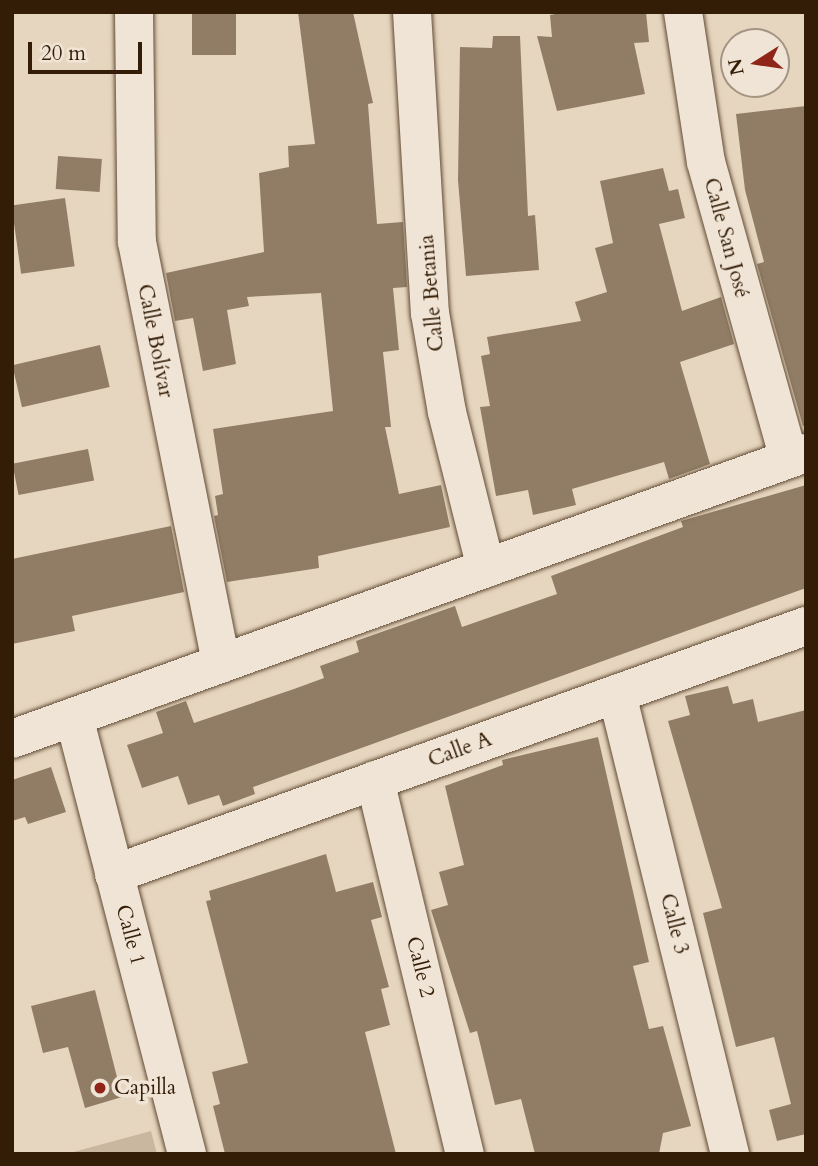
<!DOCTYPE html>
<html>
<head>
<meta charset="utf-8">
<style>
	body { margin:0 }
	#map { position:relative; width:818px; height:1166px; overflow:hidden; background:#e7d6bf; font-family:Cardo,serif }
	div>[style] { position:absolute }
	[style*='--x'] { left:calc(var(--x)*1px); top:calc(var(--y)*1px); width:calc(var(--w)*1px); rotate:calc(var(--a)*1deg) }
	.green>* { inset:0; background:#c9b7a0 }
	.building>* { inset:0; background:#917d66; transform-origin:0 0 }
	.roads { filter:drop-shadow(0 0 2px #614b34) drop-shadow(0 0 2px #614b34) }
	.street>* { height:38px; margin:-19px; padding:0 19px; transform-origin:19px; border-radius:19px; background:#efe4d5 }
	.dots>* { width:19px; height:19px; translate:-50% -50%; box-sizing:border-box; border:4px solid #efe4d5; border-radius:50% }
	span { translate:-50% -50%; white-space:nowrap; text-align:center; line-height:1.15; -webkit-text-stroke:7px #efe4d5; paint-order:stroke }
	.street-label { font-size:21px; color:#341d06 }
	.poi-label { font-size:21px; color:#341d06 }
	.left { translate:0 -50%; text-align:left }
	.frame { position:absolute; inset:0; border:14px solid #341d06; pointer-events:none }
	.north { position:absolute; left:720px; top:28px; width:70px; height:70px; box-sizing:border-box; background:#efe4d5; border:2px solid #a49482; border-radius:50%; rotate:258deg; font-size:19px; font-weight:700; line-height:28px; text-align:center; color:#341d06 }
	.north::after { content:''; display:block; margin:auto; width:24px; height:32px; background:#8f2418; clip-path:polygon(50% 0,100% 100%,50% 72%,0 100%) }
	.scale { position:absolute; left:28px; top:42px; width:114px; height:32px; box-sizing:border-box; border:4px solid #341d06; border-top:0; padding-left:9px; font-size:21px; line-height:24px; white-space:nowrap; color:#341d06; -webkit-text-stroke:5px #efe4d5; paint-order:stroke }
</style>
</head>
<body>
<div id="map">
	<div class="green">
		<i style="clip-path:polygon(151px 1131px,157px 1154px,66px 1154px)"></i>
	</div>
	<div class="building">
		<i style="left:192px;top:12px;width:44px;height:43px"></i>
		<i style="clip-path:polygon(298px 12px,353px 12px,373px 103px,368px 104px,377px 224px,403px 222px,407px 287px,393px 288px,399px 350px,383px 352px,391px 427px,385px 427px,399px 494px,441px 485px,450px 527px,318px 556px,319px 568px,227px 582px,214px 516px,218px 515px,215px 496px,223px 494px,213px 429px,333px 411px,321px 293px,247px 297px,249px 306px,227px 310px,236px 364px,203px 371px,193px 318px,175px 321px,166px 273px,264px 252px,259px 173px,289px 167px,288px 146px,315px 144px)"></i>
		<i style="clip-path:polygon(566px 12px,646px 12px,649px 42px,634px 43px,645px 94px,557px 111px,537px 36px,552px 37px,550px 15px)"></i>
		<i style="clip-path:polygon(493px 36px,520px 36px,528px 216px,535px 215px,539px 270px,466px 276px,458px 180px,460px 47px,492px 48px)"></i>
		<i style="clip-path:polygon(806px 106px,806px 426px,803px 426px,757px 264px,764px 262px,745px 190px,736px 114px)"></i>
		<i style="left:58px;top:156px;width:44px;height:33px;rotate:4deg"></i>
		<i style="clip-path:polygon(663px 168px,669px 191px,678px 189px,685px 218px,659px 224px,682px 311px,721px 297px,734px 344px,680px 362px,710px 464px,669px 479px,664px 462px,572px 489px,576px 505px,533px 515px,528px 490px,496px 496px,480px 407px,490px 406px,481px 356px,490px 354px,487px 337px,581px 321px,575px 302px,607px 292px,595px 248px,613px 243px,600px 181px)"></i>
		<i style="left:65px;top:198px;width:69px;height:54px;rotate:82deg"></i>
		<i style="left:100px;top:345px;width:43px;height:90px;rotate:77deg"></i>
		<i style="left:88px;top:449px;width:32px;height:77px;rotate:79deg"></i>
		<i style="clip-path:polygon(806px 485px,806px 588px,253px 787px,255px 794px,223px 806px,219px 795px,188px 805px,178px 776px,142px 788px,127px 745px,163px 733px,156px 712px,186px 701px,194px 723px,294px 689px,324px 678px,320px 666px,359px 652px,356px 641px,455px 606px,462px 627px,557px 594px,551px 576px,683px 527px,681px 521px)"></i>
		<i style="clip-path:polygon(171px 526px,184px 592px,72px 616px,75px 631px,12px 644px,12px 559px)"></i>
		<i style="clip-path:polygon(728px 686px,733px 704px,753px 699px,758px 722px,806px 710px,806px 1134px,777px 1141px,769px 1110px,791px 1104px,774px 1037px,736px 1047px,703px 913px,722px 908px,668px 721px,690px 715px,685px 696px)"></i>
		<i style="clip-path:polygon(598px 737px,649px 962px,633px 966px,649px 1029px,663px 1026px,691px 1126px,663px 1133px,659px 1154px,535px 1154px,521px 1099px,495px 1105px,477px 1031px,470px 1033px,431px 910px,448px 905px,439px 872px,464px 865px,445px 786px,503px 765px,502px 760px)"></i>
		<i style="clip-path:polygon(51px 767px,66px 812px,28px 824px,25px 817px,12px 821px,12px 780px)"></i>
		<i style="clip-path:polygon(326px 854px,336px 892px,373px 882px,382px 917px,371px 920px,389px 987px,381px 989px,390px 1025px,365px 1032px,396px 1154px,225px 1154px,213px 1106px,220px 1104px,212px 1072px,248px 1063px,206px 901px,211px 900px,209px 891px)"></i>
		<i style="clip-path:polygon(95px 990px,122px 1097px,85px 1108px,68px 1047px,43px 1053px,31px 1006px)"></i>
	</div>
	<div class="roads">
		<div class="street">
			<i style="--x:134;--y:12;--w:230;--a:89.3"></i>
			<i style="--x:137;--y:242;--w:430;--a:78.7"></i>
			<i style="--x:412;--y:12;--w:302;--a:86.6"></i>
			<i style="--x:430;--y:313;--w:100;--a:80.3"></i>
			<i style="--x:447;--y:412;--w:161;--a:76"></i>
			<i style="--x:683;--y:12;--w:152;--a:81.3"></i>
			<i style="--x:706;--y:162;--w:308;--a:74.4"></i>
			<i style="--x:617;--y:694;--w:474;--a:76.2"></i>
			<i style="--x:74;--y:717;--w:451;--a:75.5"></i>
			<i style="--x:12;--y:739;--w:844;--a:-19.81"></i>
			<i style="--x:375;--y:780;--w:385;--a:76.5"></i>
			<i style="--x:114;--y:874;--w:735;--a:-19.72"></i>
		</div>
	</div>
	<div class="dots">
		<i style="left:100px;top:1088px;background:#8f2418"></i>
	</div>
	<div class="street-label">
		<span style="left:726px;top:238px;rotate:75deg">Calle San José</span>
		<span style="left:432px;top:293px;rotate:-95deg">Calle Betania</span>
		<span style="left:155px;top:341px;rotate:79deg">Calle Bolívar</span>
		<span style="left:460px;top:750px;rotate:-20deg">Calle A</span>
		<span style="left:674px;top:924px;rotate:76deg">Calle 3</span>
		<span style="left:130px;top:935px;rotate:75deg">Calle 1</span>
		<span style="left:420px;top:967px;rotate:76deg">Calle 2</span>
	</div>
	<div class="poi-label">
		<span class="left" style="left:114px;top:1088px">Capilla</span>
	</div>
	<div class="frame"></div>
	<div class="north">N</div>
	<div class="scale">20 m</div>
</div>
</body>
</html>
